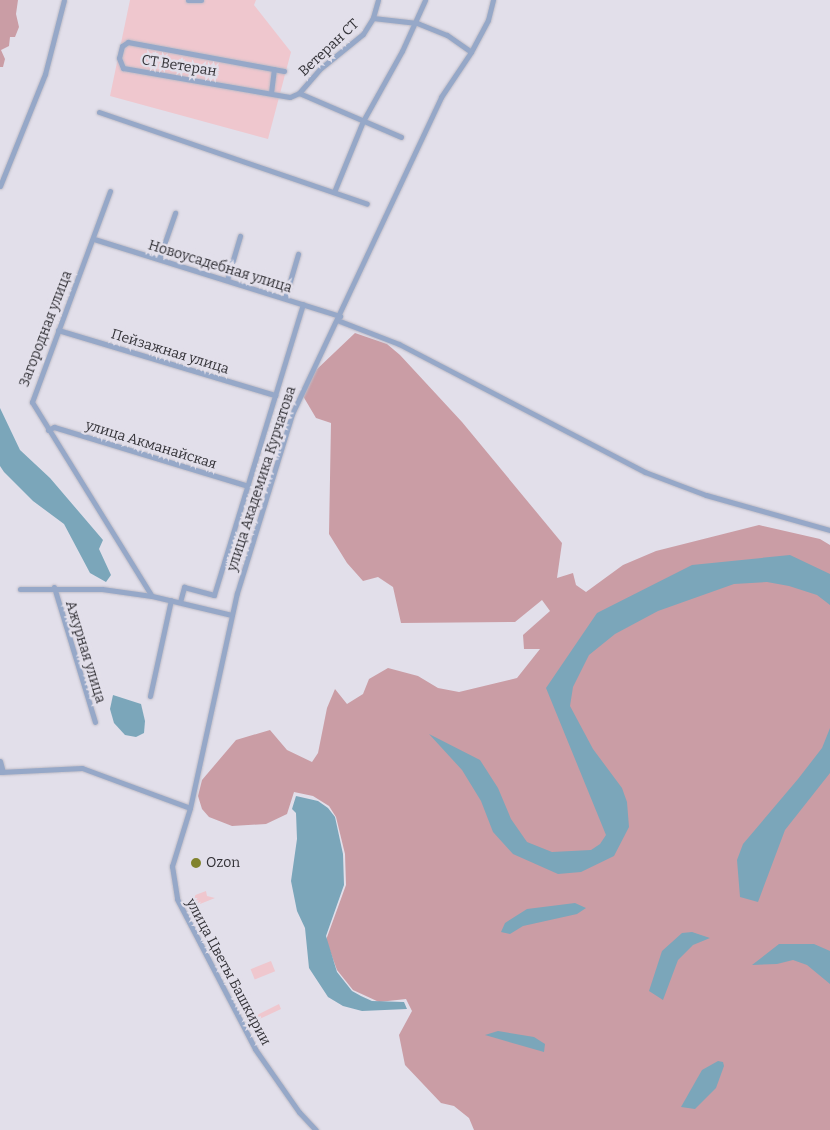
<!DOCTYPE html>
<html>
<head>
<meta charset="utf-8">
<style>
	body { margin:0 }
	#map { position:relative; width:830px; height:1130px; overflow:hidden; background:#e2dfea; font-family:Bitter,serif }
	div>[style] { position:absolute }
	[style*='--x'] { left:calc(var(--x)*1px); top:calc(var(--y)*1px); width:calc(var(--w)*1px); rotate:calc(var(--a)*1deg) }
	.green>* { inset:0; background:#efc7ce; transform-origin:0 0 }
	.forest>* { inset:0; background:#ca9da5 }
	.water>* { inset:0; background:#7ba6ba }
	.roads { filter:drop-shadow(0 0 1px #bfbcc6) drop-shadow(0 0 1px #bfbcc6) }
	.street>* { height:5px; margin:-2.5px; padding:0 2.5px; transform-origin:2.5px; border-radius:2.5px; background:#96a8c8 }
	.dots>* { width:14px; height:14px; translate:-50% -50%; box-sizing:border-box; border:2px solid #e2dfea; border-radius:50% }
	span { translate:-50% -50%; white-space:nowrap; text-align:center; line-height:1.15; -webkit-text-stroke:4.5px #e2dfea; paint-order:stroke }
	.street-label { font-size:14px; color:#333237 }
	.poi-label { font-size:14px; color:#333237 }
	.left { translate:0 -50%; text-align:left }
</style>
</head>
<body>
<div id="map">
	<div class="green">
		<i style="clip-path:polygon(130px 0,256px 0,254px 5px,291px 52px,268px 139px,110px 96px)"></i>
		<i style="clip-path:polygon(206px 891px,207px 896px,215px 898px,195px 906px,190px 897px)"></i>
		<i style="left:271px;top:961px;width:11px;height:22px;rotate:68deg"></i>
		<i style="clip-path:polygon(279px 1004px,281px 1009px,251px 1023px,249px 1019px)"></i>
	</div>
	<div class="forest">
		<i style="clip-path:polygon(0 0,18px 0,16px 14px,19px 27px,15px 37px,10px 37px,9px 46px,1px 50px,5px 59px,3px 67px,0 67px)"></i>
		<i style="clip-path:polygon(355px 333px,387px 344px,400px 355px,462px 422px,562px 543px,557px 578px,573px 573px,576px 585px,586px 592px,623px 565px,656px 551px,759px 525px,820px 539px,830px 545px,830px 1130px,474px 1130px,469px 1118px,454px 1106px,441px 1103px,405px 1065px,399px 1035px,412px 1011px,406px 999px,379px 1002px,353px 990px,337px 970px,326px 940px,346px 885px,345px 854px,336px 817px,329px 806px,313px 796px,294px 792px,287px 814px,266px 824px,232px 826px,209px 817px,202px 809px,198px 796px,202px 780px,236px 740px,270px 730px,287px 750px,312px 762px,318px 753px,327px 708px,335px 689px,347px 704px,363px 694px,369px 679px,388px 668px,418px 676px,438px 688px,459px 692px,517px 678px,540px 649px,524px 649px,523px 635px,550px 611px,542px 600px,515px 622px,401px 623px,393px 587px,378px 577px,363px 581px,347px 563px,329px 534px,331px 423px,316px 418px,303px 396px,315px 371px)"></i>
	</div>
	<div class="water">
		<i style="clip-path:polygon(0 408px,20px 450px,50px 478px,103px 540px,99px 549px,111px 575px,106px 582px,90px 573px,64px 524px,33px 501px,4px 472px,0 466px)"></i>
		<i style="clip-path:polygon(790px 555px,830px 574px,830px 605px,817px 595px,789px 586px,767px 582px,734px 584px,658px 611px,615px 634px,589px 655px,573px 687px,570px 706px,593px 749px,622px 788px,627px 802px,629px 827px,614px 856px,581px 872px,558px 874px,513px 854px,493px 832px,481px 801px,462px 770px,429px 734px,480px 760px,498px 788px,511px 819px,527px 842px,552px 852px,591px 850px,600px 844px,606px 835px,546px 688px,597px 613px,692px 565px)"></i>
		<i style="clip-path:polygon(113px 695px,141px 704px,145px 721px,144px 733px,136px 737px,125px 735px,114px 723px,110px 709px)"></i>
		<i style="clip-path:polygon(830px 728px,830px 773px,785px 830px,758px 902px,740px 897px,737px 860px,743px 844px,798px 779px,822px 748px)"></i>
		<i style="clip-path:polygon(296px 796px,318px 801px,328px 808px,335px 817px,343px 854px,344px 885px,326px 936px,337px 972px,352px 991px,361px 996px,372px 1001px,404px 1002px,407px 1009px,362px 1011px,343px 1006px,328px 997px,309px 968px,305px 928px,297px 911px,291px 881px,297px 839px,296px 813px,292px 809px)"></i>
		<i style="clip-path:polygon(575px 903px,586px 908px,577px 914px,523px 926px,510px 934px,501px 932px,505px 923px,527px 909px)"></i>
		<i style="clip-path:polygon(692px 932px,710px 938px,693px 945px,678px 960px,663px 1000px,649px 991px,662px 951px,682px 933px)"></i>
		<i style="clip-path:polygon(779px 944px,814px 944px,830px 951px,830px 984px,807px 965px,793px 960px,777px 964px,752px 965px)"></i>
		<i style="clip-path:polygon(498px 1031px,534px 1037px,545px 1044px,544px 1052px,485px 1035px)"></i>
		<i style="clip-path:polygon(718px 1061px,723px 1062px,724px 1066px,716px 1088px,695px 1109px,681px 1107px,702px 1070px)"></i>
	</div>
	<div class="roads">
		<div class="street">
			<i style="--x:188;--y:0;--w:13;--a:0"></i>
			<i style="--x:378;--y:0;--w:19;--a:106"></i>
			<i style="--x:373;--y:18;--w:44;--a:6.5"></i>
			<i style="--x:417;--y:23;--w:32;--a:22"></i>
			<i style="--x:447;--y:35;--w:29;--a:35"></i>
			<i style="--x:284;--y:71;--w:159;--a:-169.5"></i>
			<i style="--x:128;--y:42;--w:7;--a:146"></i>
			<i style="--x:122;--y:46;--w:12;--a:104"></i>
			<i style="--x:119;--y:58;--w:11;--a:68"></i>
			<i style="--x:123;--y:68;--w:169;--a:9.9"></i>
			<i style="--x:290;--y:97;--w:10;--a:-24"></i>
			<i style="--x:299;--y:93;--w:33;--a:-49"></i>
			<i style="--x:321;--y:68;--w:54;--a:-39"></i>
			<i style="--x:363;--y:34;--w:19;--a:-58"></i>
			<i style="--x:271;--y:93;--w:24;--a:-83"></i>
			<i style="--x:299;--y:93;--w:111;--a:23.3"></i>
			<i style="--x:99;--y:112;--w:283;--a:18.9"></i>
			<i style="--x:0;--y:186;--w:121;--a:-68.1"></i>
			<i style="--x:45;--y:74;--w:76;--a:-75.6"></i>
			<i style="--x:110;--y:191;--w:225;--a:110.3"></i>
			<i style="--x:32;--y:402;--w:228;--a:58.3"></i>
			<i style="--x:334;--y:192;--w:77;--a:-67.8"></i>
			<i style="--x:363;--y:121;--w:80;--a:-60.9"></i>
			<i style="--x:402;--y:51;--w:56;--a:-65.7"></i>
			<i style="--x:94;--y:239;--w:258;--a:17.4"></i>
			<i style="--x:159;--y:259;--w:49;--a:-70.8"></i>
			<i style="--x:227;--y:280;--w:46;--a:-73.5"></i>
			<i style="--x:285;--y:298;--w:46;--a:-73.5"></i>
			<i style="--x:337;--y:320;--w:66;--a:21.2"></i>
			<i style="--x:399;--y:344;--w:277;--a:27.5"></i>
			<i style="--x:645;--y:472;--w:65;--a:20.7"></i>
			<i style="--x:706;--y:495;--w:129;--a:15.8"></i>
			<i style="--x:58;--y:330;--w:227;--a:16.7"></i>
			<i style="--x:48;--y:430;--w:7;--a:-27"></i>
			<i style="--x:54;--y:427;--w:203;--a:16.9"></i>
			<i style="--x:54;--y:587;--w:141;--a:73.1"></i>
			<i style="--x:20;--y:589;--w:82;--a:0"></i>
			<i style="--x:102;--y:589;--w:50;--a:8"></i>
			<i style="--x:152;--y:596;--w:82;--a:13.4"></i>
			<i style="--x:180;--y:602;--w:16;--a:-75"></i>
			<i style="--x:184;--y:587;--w:31;--a:15"></i>
			<i style="--x:214;--y:595;--w:304;--a:-73"></i>
			<i style="--x:150;--y:696;--w:98;--a:-77.7"></i>
			<i style="--x:0;--y:761;--w:11;--a:75"></i>
			<i style="--x:0;--y:772;--w:82;--a:-2.8"></i>
			<i style="--x:82;--y:768;--w:115;--a:20.3"></i>
			<i style="--x:190;--y:808;--w:220;--a:-77.7"></i>
			<i style="--x:237;--y:593;--w:187;--a:-72.9"></i>
			<i style="--x:292;--y:414;--w:350;--a:-64.8"></i>
			<i style="--x:441;--y:97;--w:54;--a:-56.3"></i>
			<i style="--x:471;--y:52;--w:36;--a:-62"></i>
			<i style="--x:488;--y:20;--w:21;--a:-76"></i>
			<i style="--x:190;--y:808;--w:61;--a:107.2"></i>
			<i style="--x:172;--y:866;--w:33;--a:81"></i>
			<i style="--x:177;--y:899;--w:169;--a:62.5"></i>
			<i style="--x:255;--y:1049;--w:77;--a:55.1"></i>
			<i style="--x:299;--y:1112;--w:25;--a:47"></i>
		</div>
	</div>
	<div class="dots">
		<i style="left:196px;top:863px;background:#81832d"></i>
	</div>
	<div class="street-label">
		<span style="left:329px;top:48px;rotate:-43deg">Ветеран СТ</span>
		<span style="left:179px;top:66px;rotate:9deg">СТ Ветеран</span>
		<span style="left:220px;top:267px;rotate:17deg">Новоусадебная улица</span>
		<span style="left:46px;top:329px;rotate:-69deg">Загородная улица</span>
		<span style="left:170px;top:352px;rotate:17deg">Пейзажная улица</span>
		<span style="left:151px;top:445px;rotate:17deg">улица Акманайская</span>
		<span style="left:262px;top:479px;rotate:-72deg">улица Академика Курчатова</span>
		<span style="left:85px;top:652px;rotate:73deg">Ажурная улица</span>
		<span style="left:228px;top:972px;rotate:62deg">улица Цветы Башкирии</span>
	</div>
	<div class="poi-label">
		<span class="left" style="left:206px;top:863px">Ozon</span>
	</div>
</div>
</body>
</html>
